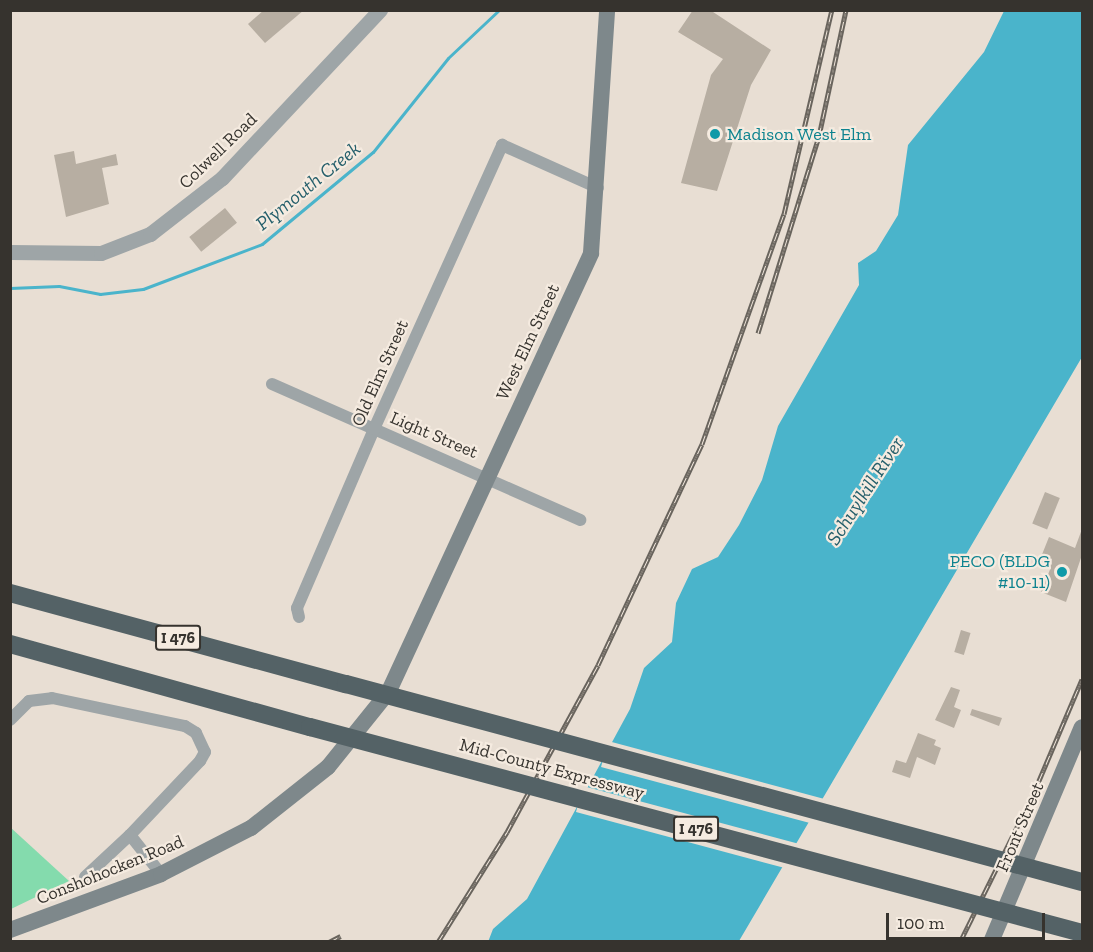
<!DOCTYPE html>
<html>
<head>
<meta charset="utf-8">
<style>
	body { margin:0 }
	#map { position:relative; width:1093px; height:952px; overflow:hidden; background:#e8ded3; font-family:"Zilla Slab",serif }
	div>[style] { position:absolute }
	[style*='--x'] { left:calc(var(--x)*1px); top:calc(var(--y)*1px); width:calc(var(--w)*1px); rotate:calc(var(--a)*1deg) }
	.green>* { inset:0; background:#84dbad }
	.water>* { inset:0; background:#4ab4cb }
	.pier>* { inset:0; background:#e8ded3; transform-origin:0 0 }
	.stream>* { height:3px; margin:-1.5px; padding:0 1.5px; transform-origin:1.5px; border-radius:1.5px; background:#4ab4cb }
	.building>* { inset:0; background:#b7aea2; transform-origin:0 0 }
	.minor>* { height:12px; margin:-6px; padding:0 6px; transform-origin:6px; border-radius:6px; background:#9ea5a7 }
	.tertiary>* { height:15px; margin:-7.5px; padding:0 7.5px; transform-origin:7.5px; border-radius:7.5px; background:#9ea5a7 }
	.secondary>* { height:16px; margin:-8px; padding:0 8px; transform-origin:8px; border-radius:8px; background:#7e888b }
	.motorway>* { height:18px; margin:-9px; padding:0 9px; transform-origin:9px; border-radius:9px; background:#546266 }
	.rail>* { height:5px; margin-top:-2.5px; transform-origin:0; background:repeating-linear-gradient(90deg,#f5ebe0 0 9px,#69645d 0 18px); box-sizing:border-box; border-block:2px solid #69645d }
	.motorway-bridge>* { height:18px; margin:-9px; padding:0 9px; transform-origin:9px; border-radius:9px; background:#546266 }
	.dots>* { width:16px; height:16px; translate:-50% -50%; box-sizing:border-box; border:3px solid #f5ebe0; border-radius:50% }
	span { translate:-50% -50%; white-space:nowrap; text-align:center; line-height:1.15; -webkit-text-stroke:4.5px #f5ebe0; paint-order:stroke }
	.shield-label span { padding:2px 4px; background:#f5ebe0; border:2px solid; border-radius:4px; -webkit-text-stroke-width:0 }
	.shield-label { font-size:16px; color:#36332e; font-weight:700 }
	.culture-label { font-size:18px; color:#0d838f }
	.left { translate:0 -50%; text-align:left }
	.right { translate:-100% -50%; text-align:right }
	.street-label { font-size:18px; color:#36332e }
	.water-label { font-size:20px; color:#255f6b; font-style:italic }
	.frame { position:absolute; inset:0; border:12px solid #36332e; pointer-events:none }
	.scale { position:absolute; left:886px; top:913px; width:159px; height:27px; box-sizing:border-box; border:3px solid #36332e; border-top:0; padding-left:8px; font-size:18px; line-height:21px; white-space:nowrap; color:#36332e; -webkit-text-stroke:4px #f5ebe0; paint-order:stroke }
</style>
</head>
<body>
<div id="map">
	<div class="green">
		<i style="clip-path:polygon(10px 827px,69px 881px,11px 909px,10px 909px)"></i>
	</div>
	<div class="water">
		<i style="clip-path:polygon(1004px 11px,1082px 11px,1082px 357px,739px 941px,488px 942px,493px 929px,527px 899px,630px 709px,644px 668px,672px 642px,676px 603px,692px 569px,718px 557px,739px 525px,762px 480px,778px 426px,859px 285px,858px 263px,876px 251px,898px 215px,908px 145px,984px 52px)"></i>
	</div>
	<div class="pier">
		<i style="left:608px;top:741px;width:225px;height:27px;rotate:15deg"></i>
		<i style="left:583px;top:786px;width:226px;height:27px;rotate:15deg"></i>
	</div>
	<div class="stream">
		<i style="--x:10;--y:288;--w:49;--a:-2.3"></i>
		<i style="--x:59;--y:286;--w:42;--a:11"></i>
		<i style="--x:100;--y:294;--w:43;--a:-6.6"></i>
		<i style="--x:143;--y:289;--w:127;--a:-20.7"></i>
		<i style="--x:262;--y:244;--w:144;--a:-39.7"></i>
		<i style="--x:373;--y:152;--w:120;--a:-51.4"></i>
		<i style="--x:448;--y:58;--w:70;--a:-43.3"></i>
	</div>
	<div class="building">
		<i style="clip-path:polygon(264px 10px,304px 10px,265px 43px,248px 24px)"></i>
		<i style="clip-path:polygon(693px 10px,710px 10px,771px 50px,751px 85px,717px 191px,681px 183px,711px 75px,723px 59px,678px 32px)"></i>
		<i style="clip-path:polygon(74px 151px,76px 164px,116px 154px,118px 165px,102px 168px,109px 204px,66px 217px,54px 155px)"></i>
		<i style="left:225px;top:208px;width:19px;height:46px;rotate:51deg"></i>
		<i style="left:1045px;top:492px;width:16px;height:34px;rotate:22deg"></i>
		<i style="clip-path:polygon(1082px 529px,1083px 552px,1066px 602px,1041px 592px,1051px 567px,1039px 562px,1049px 537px,1075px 548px)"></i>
		<i style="left:961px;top:630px;width:10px;height:23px;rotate:17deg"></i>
		<i style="clip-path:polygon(951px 687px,960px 690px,954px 707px,961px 710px,954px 728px,935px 720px)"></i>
		<i style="clip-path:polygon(972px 709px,1002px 718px,999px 726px,970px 715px)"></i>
		<i style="clip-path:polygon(918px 733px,936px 740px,934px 745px,941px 748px,935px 765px,917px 757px,910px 778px,892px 772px,896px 760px,906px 763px)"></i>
	</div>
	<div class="minor">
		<i style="--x:272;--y:384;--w:337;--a:23.8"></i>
		<i style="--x:299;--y:617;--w:9;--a:-103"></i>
		<i style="--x:297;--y:608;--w:195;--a:-66.7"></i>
		<i style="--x:374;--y:429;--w:312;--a:-65.7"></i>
		<i style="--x:502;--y:145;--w:105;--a:24.1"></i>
		<i style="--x:10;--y:720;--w:27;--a:-45"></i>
		<i style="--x:29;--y:701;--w:23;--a:-7"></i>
		<i style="--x:52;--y:698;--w:136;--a:11.9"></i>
		<i style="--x:185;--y:726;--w:13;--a:32"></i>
		<i style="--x:196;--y:733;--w:21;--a:65"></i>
		<i style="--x:205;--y:752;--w:10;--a:119"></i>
		<i style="--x:200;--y:761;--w:102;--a:133.4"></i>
		<i style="--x:85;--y:877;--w:62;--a:-43"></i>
		<i style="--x:130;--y:835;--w:50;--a:51.5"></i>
	</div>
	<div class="tertiary">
		<i style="--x:10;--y:252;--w:91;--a:0.6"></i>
		<i style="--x:101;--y:253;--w:53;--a:-21.2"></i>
		<i style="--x:150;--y:234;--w:91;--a:-37.9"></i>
		<i style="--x:222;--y:178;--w:231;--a:-46.8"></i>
	</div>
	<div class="secondary">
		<i style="--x:10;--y:930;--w:161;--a:-20.3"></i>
		<i style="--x:161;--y:874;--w:101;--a:-27.1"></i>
		<i style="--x:251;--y:828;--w:98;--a:-38.4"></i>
		<i style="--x:328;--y:767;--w:97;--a:-51.2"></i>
		<i style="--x:389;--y:691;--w:482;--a:-65.2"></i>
		<i style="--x:591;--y:253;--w:244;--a:-86.2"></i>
		<i style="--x:991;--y:942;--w:233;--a:-67.1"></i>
	</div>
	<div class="motorway">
		<i style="--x:10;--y:593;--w:348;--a:15.2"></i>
		<i style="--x:10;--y:644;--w:311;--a:15.5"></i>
	</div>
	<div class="rail">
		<i style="--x:758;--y:333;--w:206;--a:-72.8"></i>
		<i style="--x:819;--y:136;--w:129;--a:-77.9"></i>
		<i style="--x:329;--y:942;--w:13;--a:-27"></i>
		<i style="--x:438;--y:942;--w:130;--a:-57.9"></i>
		<i style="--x:507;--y:832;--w:190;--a:-61.4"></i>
		<i style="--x:598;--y:665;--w:244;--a:-64.8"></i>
		<i style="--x:702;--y:444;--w:244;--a:-70.4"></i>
		<i style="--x:784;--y:214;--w:210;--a:-76.8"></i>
		<i style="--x:960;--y:942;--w:162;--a:-63.6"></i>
		<i style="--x:1032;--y:797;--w:128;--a:-67"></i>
	</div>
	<div class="motorway-bridge">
		<i style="--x:346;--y:684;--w:762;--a:15.06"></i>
		<i style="--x:310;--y:727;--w:799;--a:14.94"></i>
	</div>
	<div class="dots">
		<i style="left:715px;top:134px;background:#0f9aa8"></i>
		<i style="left:1062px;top:572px;background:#0f9aa8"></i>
	</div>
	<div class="shield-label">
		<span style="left:178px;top:638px">I 476</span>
		<span style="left:696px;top:829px">I 476</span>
	</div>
	<div class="culture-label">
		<span class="left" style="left:727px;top:134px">Madison West Elm</span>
		<span class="right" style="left:1050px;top:572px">PECO (BLDG<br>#10-11)</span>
	</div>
	<div class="street-label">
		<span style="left:218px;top:151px;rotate:-44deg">Colwell Road</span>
		<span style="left:528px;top:342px;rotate:-65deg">West Elm Street</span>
		<span style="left:380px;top:373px;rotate:-66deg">Old Elm Street</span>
		<span style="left:434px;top:435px;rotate:23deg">Light Street</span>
		<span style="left:552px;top:769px;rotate:15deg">Mid-County Expressway</span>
		<span style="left:1020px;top:827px;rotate:-67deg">Front Street</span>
		<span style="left:110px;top:870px;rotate:-22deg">Conshohocken Road</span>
	</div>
	<div class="water-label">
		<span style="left:308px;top:186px;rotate:-39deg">Plymouth Creek</span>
		<span style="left:865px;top:491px;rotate:-57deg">Schuylkill River</span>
	</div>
	<div class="frame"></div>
	<div class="scale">100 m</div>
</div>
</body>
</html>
